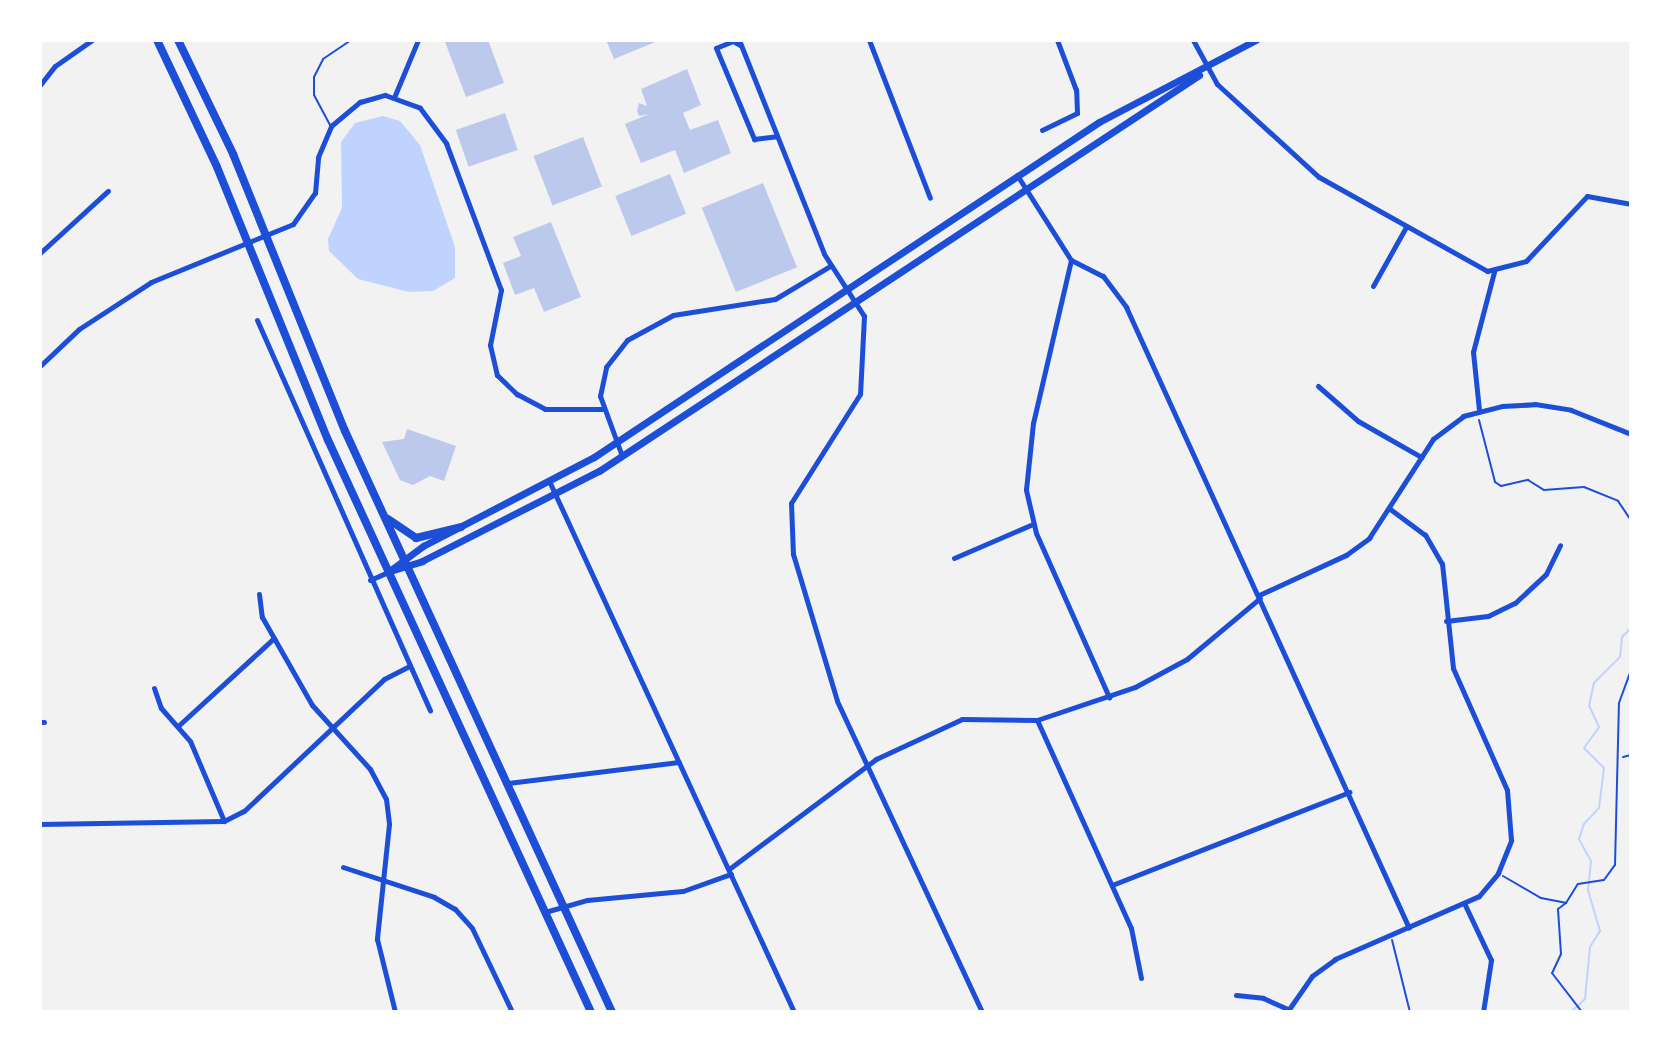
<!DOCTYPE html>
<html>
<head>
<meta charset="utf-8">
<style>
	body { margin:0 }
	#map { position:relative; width:1671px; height:1052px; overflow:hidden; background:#f2f2f2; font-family:Cabin,sans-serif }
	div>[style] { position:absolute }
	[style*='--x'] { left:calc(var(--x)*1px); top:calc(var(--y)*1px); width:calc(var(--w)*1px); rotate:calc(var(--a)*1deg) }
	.water>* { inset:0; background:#bfd3fe }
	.stream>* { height:2px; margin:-1px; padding:0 1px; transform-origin:1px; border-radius:1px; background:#bfd3fe }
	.building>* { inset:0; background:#bdc9ec; transform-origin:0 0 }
	.path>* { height:2px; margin:-1px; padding:0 1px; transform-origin:1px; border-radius:1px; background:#1d4ed8 }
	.service>* { height:2px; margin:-1px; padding:0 1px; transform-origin:1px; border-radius:1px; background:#1d4ed8 }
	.minor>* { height:5px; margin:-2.5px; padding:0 2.5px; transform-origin:2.5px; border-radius:2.5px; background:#1d4ed8 }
	.secondary>* { height:7px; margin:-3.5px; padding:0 3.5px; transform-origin:3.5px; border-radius:3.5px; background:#1d4ed8 }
	.primary>* { height:8px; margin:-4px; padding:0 4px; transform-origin:4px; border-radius:4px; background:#1d4ed8 }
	span { translate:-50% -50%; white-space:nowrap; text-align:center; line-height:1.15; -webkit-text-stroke:7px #fff; paint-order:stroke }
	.frame { position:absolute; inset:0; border:42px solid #fff; pointer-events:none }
</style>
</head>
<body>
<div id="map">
	<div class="water">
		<i style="clip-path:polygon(383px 116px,400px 121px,420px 145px,455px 247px,455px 278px,433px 291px,409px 292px,358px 279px,329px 251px,328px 239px,342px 208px,341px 142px,355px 123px)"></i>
	</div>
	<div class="stream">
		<i style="--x:1571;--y:1012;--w:19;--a:-43"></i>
		<i style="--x:1585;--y:999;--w:52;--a:-84.5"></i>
		<i style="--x:1590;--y:947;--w:19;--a:-58"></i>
		<i style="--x:1600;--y:931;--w:43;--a:-106.3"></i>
		<i style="--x:1588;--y:890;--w:29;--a:-84"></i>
		<i style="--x:1591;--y:861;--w:25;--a:-119"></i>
		<i style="--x:1579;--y:839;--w:16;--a:-72"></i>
		<i style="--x:1584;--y:824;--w:22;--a:-47"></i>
		<i style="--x:1599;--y:808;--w:40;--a:-82.9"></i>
		<i style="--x:1604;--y:768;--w:28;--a:-135"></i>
		<i style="--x:1584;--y:748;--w:26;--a:-54"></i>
		<i style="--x:1599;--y:727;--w:23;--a:-115"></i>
		<i style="--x:1589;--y:706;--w:24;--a:-78"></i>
		<i style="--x:1594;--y:683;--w:37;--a:-45"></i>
		<i style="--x:1620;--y:657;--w:20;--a:-84"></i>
		<i style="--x:1622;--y:637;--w:13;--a:-45"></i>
	</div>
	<div class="building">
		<i style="clip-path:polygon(451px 40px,488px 40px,504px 83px,466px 97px,445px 42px)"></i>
		<i style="clip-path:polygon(606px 40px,660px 40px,614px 59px)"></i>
		<i style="clip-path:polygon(687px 69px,701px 105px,683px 113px,690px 130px,718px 120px,731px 153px,684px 173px,675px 150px,641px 163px,625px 124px,649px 114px,639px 116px,637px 111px,639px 103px,647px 106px,641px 89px)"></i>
		<i style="left:505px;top:113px;width:39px;height:52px;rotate:71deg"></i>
		<i style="left:583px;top:137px;width:53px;height:53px;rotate:69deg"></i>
		<i style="left:670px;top:174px;width:43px;height:59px;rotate:68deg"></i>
		<i style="left:763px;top:183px;width:91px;height:66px;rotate:68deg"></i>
		<i style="clip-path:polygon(551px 222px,581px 297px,544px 312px,534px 288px,515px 295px,503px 263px,521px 256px,513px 237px)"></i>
		<i style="clip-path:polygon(407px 429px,456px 446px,444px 481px,430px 476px,413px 485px,400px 480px,382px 442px,404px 439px)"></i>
	</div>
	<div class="path">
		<i style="--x:1479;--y:420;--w:64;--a:75.5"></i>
		<i style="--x:1495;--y:482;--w:7;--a:34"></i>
		<i style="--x:1501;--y:486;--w:28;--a:-13"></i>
		<i style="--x:1528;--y:480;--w:19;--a:32"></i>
		<i style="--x:1544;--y:490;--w:40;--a:-4.3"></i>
		<i style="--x:1584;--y:487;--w:37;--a:22"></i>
		<i style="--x:1618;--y:501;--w:23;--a:56"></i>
		<i style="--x:1623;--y:757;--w:8;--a:-14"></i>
		<i style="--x:1503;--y:876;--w:44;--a:30.1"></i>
		<i style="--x:1541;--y:898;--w:25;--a:11"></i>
		<i style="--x:1566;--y:903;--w:10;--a:143"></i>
		<i style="--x:1558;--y:909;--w:45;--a:86.2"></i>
		<i style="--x:1561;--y:954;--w:21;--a:115"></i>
		<i style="--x:1552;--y:973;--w:49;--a:52.4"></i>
		<i style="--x:1566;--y:903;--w:22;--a:-58"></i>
		<i style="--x:1578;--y:884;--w:26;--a:-9"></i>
		<i style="--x:1604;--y:880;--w:19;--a:-54"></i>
		<i style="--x:1615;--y:865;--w:162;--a:-88.6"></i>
		<i style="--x:1619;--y:703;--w:35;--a:-70"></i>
		<i style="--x:1392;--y:940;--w:74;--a:76"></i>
	</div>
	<div class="service">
		<i style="--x:330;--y:125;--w:34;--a:-118"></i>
		<i style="--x:314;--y:95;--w:18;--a:-90"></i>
		<i style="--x:314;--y:77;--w:20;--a:-63"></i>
		<i style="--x:323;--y:59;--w:34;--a:-34"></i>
	</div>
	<div class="minor">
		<i style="--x:739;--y:40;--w:230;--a:68.3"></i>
		<i style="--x:824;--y:254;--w:74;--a:57.2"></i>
		<i style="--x:864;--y:316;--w:78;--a:92.9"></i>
		<i style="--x:860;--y:394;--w:129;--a:122.3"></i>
		<i style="--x:791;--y:503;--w:51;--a:87.8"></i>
		<i style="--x:793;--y:554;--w:153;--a:73.3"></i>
		<i style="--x:837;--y:701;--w:343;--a:65"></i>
		<i style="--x:869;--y:40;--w:169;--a:68.9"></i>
		<i style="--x:1193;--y:40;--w:50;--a:61.4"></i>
		<i style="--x:1217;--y:84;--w:138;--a:42.4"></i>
		<i style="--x:1319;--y:177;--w:193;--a:29.2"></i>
		<i style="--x:1487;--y:271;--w:40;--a:-14.4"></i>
		<i style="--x:1526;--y:261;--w:89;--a:-46.8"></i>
		<i style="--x:1587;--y:196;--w:45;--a:10.3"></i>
		<i style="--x:740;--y:45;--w:8;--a:-150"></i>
		<i style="--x:733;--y:41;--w:18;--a:158"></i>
		<i style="--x:716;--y:48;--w:99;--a:67.3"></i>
		<i style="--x:754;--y:139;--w:23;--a:-7"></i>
		<i style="--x:40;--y:85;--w:24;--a:-52"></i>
		<i style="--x:55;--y:66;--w:45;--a:-35.1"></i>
		<i style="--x:395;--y:95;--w:60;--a:-67.3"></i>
		<i style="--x:1042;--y:130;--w:39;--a:-26"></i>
		<i style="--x:1077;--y:113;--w:23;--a:-92"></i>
		<i style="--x:1076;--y:90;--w:53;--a:-110.8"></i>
		<i style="--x:1017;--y:175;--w:101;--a:57.6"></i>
		<i style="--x:1071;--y:260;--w:36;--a:27"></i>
		<i style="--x:1103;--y:276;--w:39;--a:53"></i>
		<i style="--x:1126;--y:307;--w:682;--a:65.5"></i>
		<i style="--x:40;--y:253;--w:92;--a:-42.4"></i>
		<i style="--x:1071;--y:260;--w:167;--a:103.1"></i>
		<i style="--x:1033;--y:423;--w:67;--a:96"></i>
		<i style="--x:1026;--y:490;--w:44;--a:76.9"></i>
		<i style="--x:1036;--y:533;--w:180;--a:66"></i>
		<i style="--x:1373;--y:286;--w:68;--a:-60.8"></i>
		<i style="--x:257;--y:320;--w:427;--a:66.1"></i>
		<i style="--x:40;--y:366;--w:54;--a:-43.5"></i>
		<i style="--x:79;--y:329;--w:86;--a:-33.1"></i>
		<i style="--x:151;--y:282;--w:153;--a:-22.2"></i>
		<i style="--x:293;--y:224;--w:38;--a:-55"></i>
		<i style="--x:315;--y:193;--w:36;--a:-85"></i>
		<i style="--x:318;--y:157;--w:34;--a:-67"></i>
		<i style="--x:331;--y:126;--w:38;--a:-40"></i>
		<i style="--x:360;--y:102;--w:26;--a:-16"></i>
		<i style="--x:385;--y:95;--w:37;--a:20"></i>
		<i style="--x:420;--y:108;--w:44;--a:53.4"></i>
		<i style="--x:446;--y:143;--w:157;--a:69.5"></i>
		<i style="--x:501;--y:290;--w:56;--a:101.3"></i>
		<i style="--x:490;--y:345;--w:31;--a:77"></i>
		<i style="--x:497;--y:375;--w:28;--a:44"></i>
		<i style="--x:517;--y:394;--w:32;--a:28"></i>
		<i style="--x:545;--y:409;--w:57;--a:0"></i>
		<i style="--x:1318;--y:386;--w:53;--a:41.2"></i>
		<i style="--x:1358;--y:421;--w:73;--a:29.7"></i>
		<i style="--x:1479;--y:410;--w:58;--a:-95.9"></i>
		<i style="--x:1473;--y:352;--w:83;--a:-75.3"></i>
		<i style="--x:622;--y:456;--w:64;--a:-110.1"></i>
		<i style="--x:600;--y:396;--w:30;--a:-78"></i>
		<i style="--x:606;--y:367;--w:34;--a:-52"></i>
		<i style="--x:627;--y:340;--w:52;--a:-28.5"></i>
		<i style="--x:673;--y:315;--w:103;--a:-8.9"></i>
		<i style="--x:775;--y:299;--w:64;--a:-31"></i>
		<i style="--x:550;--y:483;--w:583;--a:65.24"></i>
		<i style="--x:954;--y:558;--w:86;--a:-23.3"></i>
		<i style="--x:370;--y:580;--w:20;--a:-24"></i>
		<i style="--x:259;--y:594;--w:23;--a:83"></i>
		<i style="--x:262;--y:617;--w:101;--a:60.4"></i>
		<i style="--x:312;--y:705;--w:86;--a:47.8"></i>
		<i style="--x:370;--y:769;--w:34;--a:62"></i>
		<i style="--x:386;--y:799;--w:25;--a:83"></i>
		<i style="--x:389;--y:824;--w:116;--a:96"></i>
		<i style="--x:377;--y:939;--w:75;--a:76.1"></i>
		<i style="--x:1259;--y:595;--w:96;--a:-24.7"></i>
		<i style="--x:1346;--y:555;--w:29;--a:-36"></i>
		<i style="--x:1369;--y:538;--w:118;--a:-57.1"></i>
		<i style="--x:1433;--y:439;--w:38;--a:-37"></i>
		<i style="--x:1463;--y:416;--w:40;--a:-14.4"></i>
		<i style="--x:1502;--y:406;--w:33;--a:-3"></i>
		<i style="--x:1535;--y:404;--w:36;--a:9"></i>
		<i style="--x:1571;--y:410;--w:65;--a:21.8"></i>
		<i style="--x:1446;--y:621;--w:42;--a:-6.8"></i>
		<i style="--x:1488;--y:616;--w:30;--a:-26"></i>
		<i style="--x:1515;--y:603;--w:42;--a:-43.1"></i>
		<i style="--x:1546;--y:574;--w:32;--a:-64"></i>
		<i style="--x:154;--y:688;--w:21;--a:71"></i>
		<i style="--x:161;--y:708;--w:44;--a:48.7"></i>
		<i style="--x:190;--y:741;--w:87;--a:67"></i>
		<i style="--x:1037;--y:720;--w:228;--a:65.7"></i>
		<i style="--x:1131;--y:928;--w:51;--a:78.7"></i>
		<i style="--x:40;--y:722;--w:4;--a:0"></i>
		<i style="--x:178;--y:726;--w:130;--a:-42.5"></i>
		<i style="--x:508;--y:783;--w:172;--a:-7"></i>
		<i style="--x:40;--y:824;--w:184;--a:-0.9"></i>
		<i style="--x:224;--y:821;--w:22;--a:-27"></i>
		<i style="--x:244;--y:811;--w:192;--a:-43.3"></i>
		<i style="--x:384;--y:679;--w:28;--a:-27"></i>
		<i style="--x:343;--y:867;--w:96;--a:18.2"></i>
		<i style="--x:434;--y:897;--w:24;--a:30"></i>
		<i style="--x:455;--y:909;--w:25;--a:48"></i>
		<i style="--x:472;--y:928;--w:93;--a:64.5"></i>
		<i style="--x:729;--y:869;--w:184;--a:-36.8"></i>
		<i style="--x:876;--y:759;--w:95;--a:-24.9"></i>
		<i style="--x:962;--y:719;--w:75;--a:0.8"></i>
		<i style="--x:1037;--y:720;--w:103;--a:-18.6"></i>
		<i style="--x:1135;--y:687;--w:59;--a:-28.3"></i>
		<i style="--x:1187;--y:659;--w:95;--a:-39.9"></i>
		<i style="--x:1112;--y:885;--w:255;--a:-21.4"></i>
		<i style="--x:1465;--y:905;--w:61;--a:64.7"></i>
		<i style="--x:1491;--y:960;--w:53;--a:98.7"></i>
		<i style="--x:545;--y:912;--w:44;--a:-15.9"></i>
		<i style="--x:587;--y:900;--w:96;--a:-5.4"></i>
		<i style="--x:683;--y:891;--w:51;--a:-19.5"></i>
		<i style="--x:1236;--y:995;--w:27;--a:6"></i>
		<i style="--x:1263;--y:998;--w:27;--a:24"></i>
		<i style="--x:1287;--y:1012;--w:44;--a:-55.2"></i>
		<i style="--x:1312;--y:976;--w:29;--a:-36"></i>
		<i style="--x:1335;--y:959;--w:157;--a:-23.6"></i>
		<i style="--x:1479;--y:896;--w:30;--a:-50"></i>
		<i style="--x:1498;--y:873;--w:35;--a:-68"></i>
		<i style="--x:1511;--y:840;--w:50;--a:-94.6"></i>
		<i style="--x:1507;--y:790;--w:133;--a:-113.9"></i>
		<i style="--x:1453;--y:668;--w:105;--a:-96"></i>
		<i style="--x:1442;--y:564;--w:34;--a:-120"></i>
		<i style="--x:1425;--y:535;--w:44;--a:-143.4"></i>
	</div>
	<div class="secondary">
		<i style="--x:390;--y:571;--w:34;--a:-17"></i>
		<i style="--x:422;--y:561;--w:199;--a:-27"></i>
		<i style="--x:599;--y:471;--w:719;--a:-33.42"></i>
		<i style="--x:388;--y:572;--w:44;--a:-36.6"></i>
		<i style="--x:423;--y:546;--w:193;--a:-27.5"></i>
		<i style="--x:594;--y:457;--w:606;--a:-33.56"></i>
		<i style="--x:1099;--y:122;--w:177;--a:-27.6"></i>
	</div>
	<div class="primary">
		<i style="--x:157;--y:40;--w:140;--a:64.7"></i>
		<i style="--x:217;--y:167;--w:295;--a:67.9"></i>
		<i style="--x:328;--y:440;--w:630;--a:65.31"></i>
		<i style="--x:178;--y:40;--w:127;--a:64.2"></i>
		<i style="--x:233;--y:154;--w:299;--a:68"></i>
		<i style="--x:345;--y:431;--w:639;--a:65.32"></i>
		<i style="--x:388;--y:519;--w:34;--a:34"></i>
		<i style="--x:416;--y:538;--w:46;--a:-13.7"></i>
	</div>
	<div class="frame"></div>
</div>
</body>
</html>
